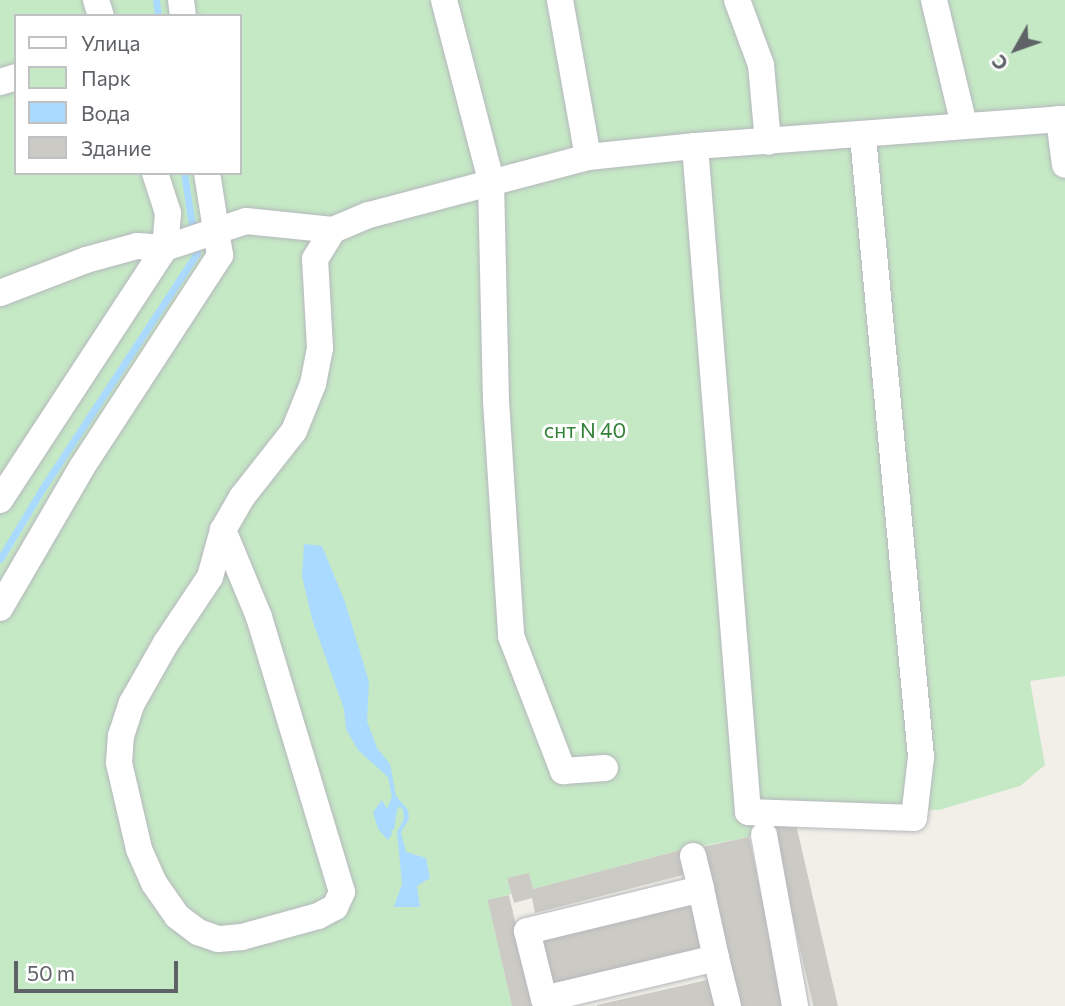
<!DOCTYPE html>
<html>
<head>
<meta charset="utf-8">
<style>
	body { margin:0 }
	#map { position:relative; width:1065px; height:1006px; overflow:hidden; background:#f1efe8; font-family:Commissioner,sans-serif }
	div>[style] { position:absolute }
	[style*='--x'] { left:calc(var(--x)*1px); top:calc(var(--y)*1px); width:calc(var(--w)*1px); rotate:calc(var(--a)*1deg) }
	.green>* { inset:0; background:#c5e8c5 }
	.water>* { inset:0; background:#aadaff }
	.stream>* { height:7px; margin:-3.5px; padding:0 3.5px; transform-origin:3.5px; border-radius:3.5px; background:#aadaff }
	.building>* { inset:0; background:#cccac5; transform-origin:0 0 }
	.roads { filter:drop-shadow(0 0 2px #b5b8bc) drop-shadow(0 0 2px #b5b8bc) }
	.minor>* { height:26px; margin:-13px; padding:0 13px; transform-origin:13px; border-radius:13px; background:#fff }
	span { translate:-50% -50%; white-space:nowrap; text-align:center; line-height:1.15; -webkit-text-stroke:6px #fff; paint-order:stroke }
	.park-label { font-size:21px; color:#348238 }
	.legend { position:absolute; left:14px; top:14px; width:228px; height:161px; box-sizing:border-box; background:#fff; border:2px solid #bfc1c3; margin:0; padding:9px 12px; list-style:none; font-size:21px; color:#5f6368 }
	.legend li { display:flex; align-items:center; gap:14px; height:35px }
	.legend b { width:35px; border:2px solid #bfc1c3 }
	.north { position:absolute; left:981px; top:14px; width:70px; height:70px; -webkit-text-stroke:5px #fff; paint-order:stroke; rotate:230deg; font-size:19px; font-weight:700; line-height:28px; text-align:center; color:#5f6368 }
	.north::after { content:''; display:block; margin:auto; width:24px; height:32px; background:#5f6368; clip-path:polygon(50% 0,100% 100%,50% 72%,0 100%) }
	.scale { position:absolute; left:14px; top:961px; width:164px; height:32px; box-sizing:border-box; border:4px solid #5f6368; border-top:0; padding-left:9px; font-size:21px; line-height:24px; white-space:nowrap; color:#5f6368; -webkit-text-stroke:5px #fff; paint-order:stroke }
</style>
</head>
<body>
<div id="map">
	<div class="green">
		<i style="clip-path:polygon(evenodd,0 0,1065px 0,1065px 676px,1030px 681px,1045px 765px,1020px 786px,939px 810px,894px 809px,772px 825px,749px 837px,681px 850px,533px 889px,529px 873px,508px 878px,511px 894px,488px 901px,512px 1006px,0 1006px,0 0,16px 16px,240px 16px,240px 173px,16px 173px,16px 16px)"></i>
	</div>
	<div class="water">
		<i style="clip-path:polygon(304px 544px,322px 546px,345px 602px,369px 682px,367px 721px,377px 748px,390px 764px,396px 796px,408px 810px,409px 819px,401px 832px,406px 852px,426px 858px,430px 878px,417px 886px,420px 907px,394px 907px,402px 884px,397px 832px,404px 819px,403px 810px,400px 806px,397px 810px,394px 830px,391px 830px,392px 834px,388px 840px,378px 829px,373px 812px,382px 800px,387px 809px,392px 797px,388px 777px,358px 750px,346px 729px,344px 709px,312px 619px,302px 576px)"></i>
	</div>
	<div class="stream">
		<i style="--x:156;--y:0;--w:16;--a:83"></i>
		<i style="--x:184;--y:173;--w:59;--a:81.2"></i>
		<i style="--x:0;--y:559;--w:82;--a:-59"></i>
		<i style="--x:42;--y:489;--w:282;--a:-56.7"></i>
		<i style="--x:197;--y:253;--w:10;--a:-101"></i>
	</div>
	<div class="building">
		<i style="left:795px;top:820px;width:191px;height:24px;rotate:77deg"></i>
		<i style="left:749px;top:837px;width:173px;height:46px;rotate:78deg"></i>
		<i style="clip-path:polygon(681px 850px,687px 874px,535px 913px,532px 898px,514px 903px,507px 878px,529px 873px,533px 889px)"></i>
		<i style="left:509px;top:895px;width:114px;height:22px;rotate:77deg"></i>
		<i style="left:698px;top:904px;width:48px;height:164px;rotate:78deg"></i>
		<i style="clip-path:polygon(716px 978px,722px 1006px,597px 1006px,597px 1005px)"></i>
	</div>
	<div class="roads">
		<div class="minor">
			<i style="--x:96;--y:0;--w:17;--a:73"></i>
			<i style="--x:181;--y:0;--w:16;--a:83"></i>
			<i style="--x:444;--y:0;--w:187;--a:75.4"></i>
			<i style="--x:491;--y:181;--w:220;--a:88.7"></i>
			<i style="--x:496;--y:401;--w:235;--a:86.3"></i>
			<i style="--x:511;--y:636;--w:145;--a:68.9"></i>
			<i style="--x:563;--y:771;--w:42;--a:-4.1"></i>
			<i style="--x:560;--y:0;--w:159;--a:79.9"></i>
			<i style="--x:737;--y:0;--w:69;--a:69.7"></i>
			<i style="--x:761;--y:65;--w:77;--a:84.8"></i>
			<i style="--x:934;--y:0;--w:129;--a:76.5"></i>
			<i style="--x:0;--y:82;--w:17;--a:-17"></i>
			<i style="--x:1059;--y:119;--w:46;--a:82.6"></i>
			<i style="--x:695;--y:146;--w:668;--a:85.45"></i>
			<i style="--x:748;--y:812;--w:166;--a:2.1"></i>
			<i style="--x:914;--y:818;--w:61;--a:-83.5"></i>
			<i style="--x:921;--y:757;--w:624;--a:-95.34"></i>
			<i style="--x:0;--y:293;--w:92;--a:-21"></i>
			<i style="--x:86;--y:260;--w:53;--a:-15.4"></i>
			<i style="--x:137;--y:246;--w:28;--a:4"></i>
			<i style="--x:165;--y:248;--w:85;--a:-18.4"></i>
			<i style="--x:246;--y:221;--w:87;--a:5.9"></i>
			<i style="--x:0;--y:500;--w:301;--a:-56.8"></i>
			<i style="--x:165;--y:248;--w:35;--a:-85"></i>
			<i style="--x:168;--y:213;--w:42;--a:-108"></i>
			<i style="--x:223;--y:530;--w:94;--a:67.5"></i>
			<i style="--x:259;--y:617;--w:287;--a:73.2"></i>
			<i style="--x:342;--y:892;--w:17;--a:115"></i>
			<i style="--x:335;--y:907;--w:19;--a:152"></i>
			<i style="--x:318;--y:916;--w:79;--a:164.6"></i>
			<i style="--x:242;--y:937;--w:24;--a:175"></i>
			<i style="--x:218;--y:939;--w:21;--a:-161"></i>
			<i style="--x:198;--y:932;--w:26;--a:-143"></i>
			<i style="--x:177;--y:916;--w:40;--a:-124.9"></i>
			<i style="--x:154;--y:883;--w:37;--a:-114"></i>
			<i style="--x:139;--y:849;--w:88;--a:-103.1"></i>
			<i style="--x:119;--y:763;--w:27;--a:-86"></i>
			<i style="--x:121;--y:736;--w:35;--a:-72"></i>
			<i style="--x:132;--y:703;--w:69;--a:-60.5"></i>
			<i style="--x:166;--y:643;--w:79;--a:-56.3"></i>
			<i style="--x:210;--y:577;--w:49;--a:-74.5"></i>
			<i style="--x:223;--y:530;--w:38;--a:-60"></i>
			<i style="--x:242;--y:497;--w:84;--a:-51.8"></i>
			<i style="--x:294;--y:431;--w:51;--a:-68"></i>
			<i style="--x:313;--y:384;--w:37;--a:-79"></i>
			<i style="--x:320;--y:348;--w:89;--a:-93.2"></i>
			<i style="--x:315;--y:259;--w:34;--a:-58"></i>
			<i style="--x:333;--y:230;--w:39;--a:-23"></i>
			<i style="--x:369;--y:215;--w:227;--a:-14.8"></i>
			<i style="--x:588;--y:157;--w:108;--a:-5.9"></i>
			<i style="--x:695;--y:146;--w:371;--a:-4.2"></i>
			<i style="--x:0;--y:608;--w:163;--a:-59.8"></i>
			<i style="--x:82;--y:467;--w:253;--a:-56.9"></i>
			<i style="--x:220;--y:255;--w:83;--a:-99"></i>
			<i style="--x:764;--y:835;--w:174;--a:79.7"></i>
			<i style="--x:693;--y:856;--w:34;--a:76"></i>
			<i style="--x:701;--y:889;--w:179;--a:166.4"></i>
			<i style="--x:527;--y:931;--w:70;--a:76"></i>
			<i style="--x:544;--y:999;--w:177;--a:-13.4"></i>
			<i style="--x:716;--y:958;--w:49;--a:76"></i>
			<i style="--x:701;--y:889;--w:71;--a:77.7"></i>
		</div>
	</div>
	<div class="park-label">
		<span style="left:585px;top:430px">снт N 40</span>
	</div>
	<ul class="legend">
	<li><b style="height:9px;background:#fff"></b>Улица</li>
	<li><b style="height:19px;background:#c5e8c5"></b>Парк</li>
	<li><b style="height:19px;background:#aadaff"></b>Вода</li>
	<li><b style="height:19px;background:#cccac5"></b>Здание</li>
	</ul>
	<div class="north">С</div>
	<div class="scale">50 m</div>
</div>
</body>
</html>
